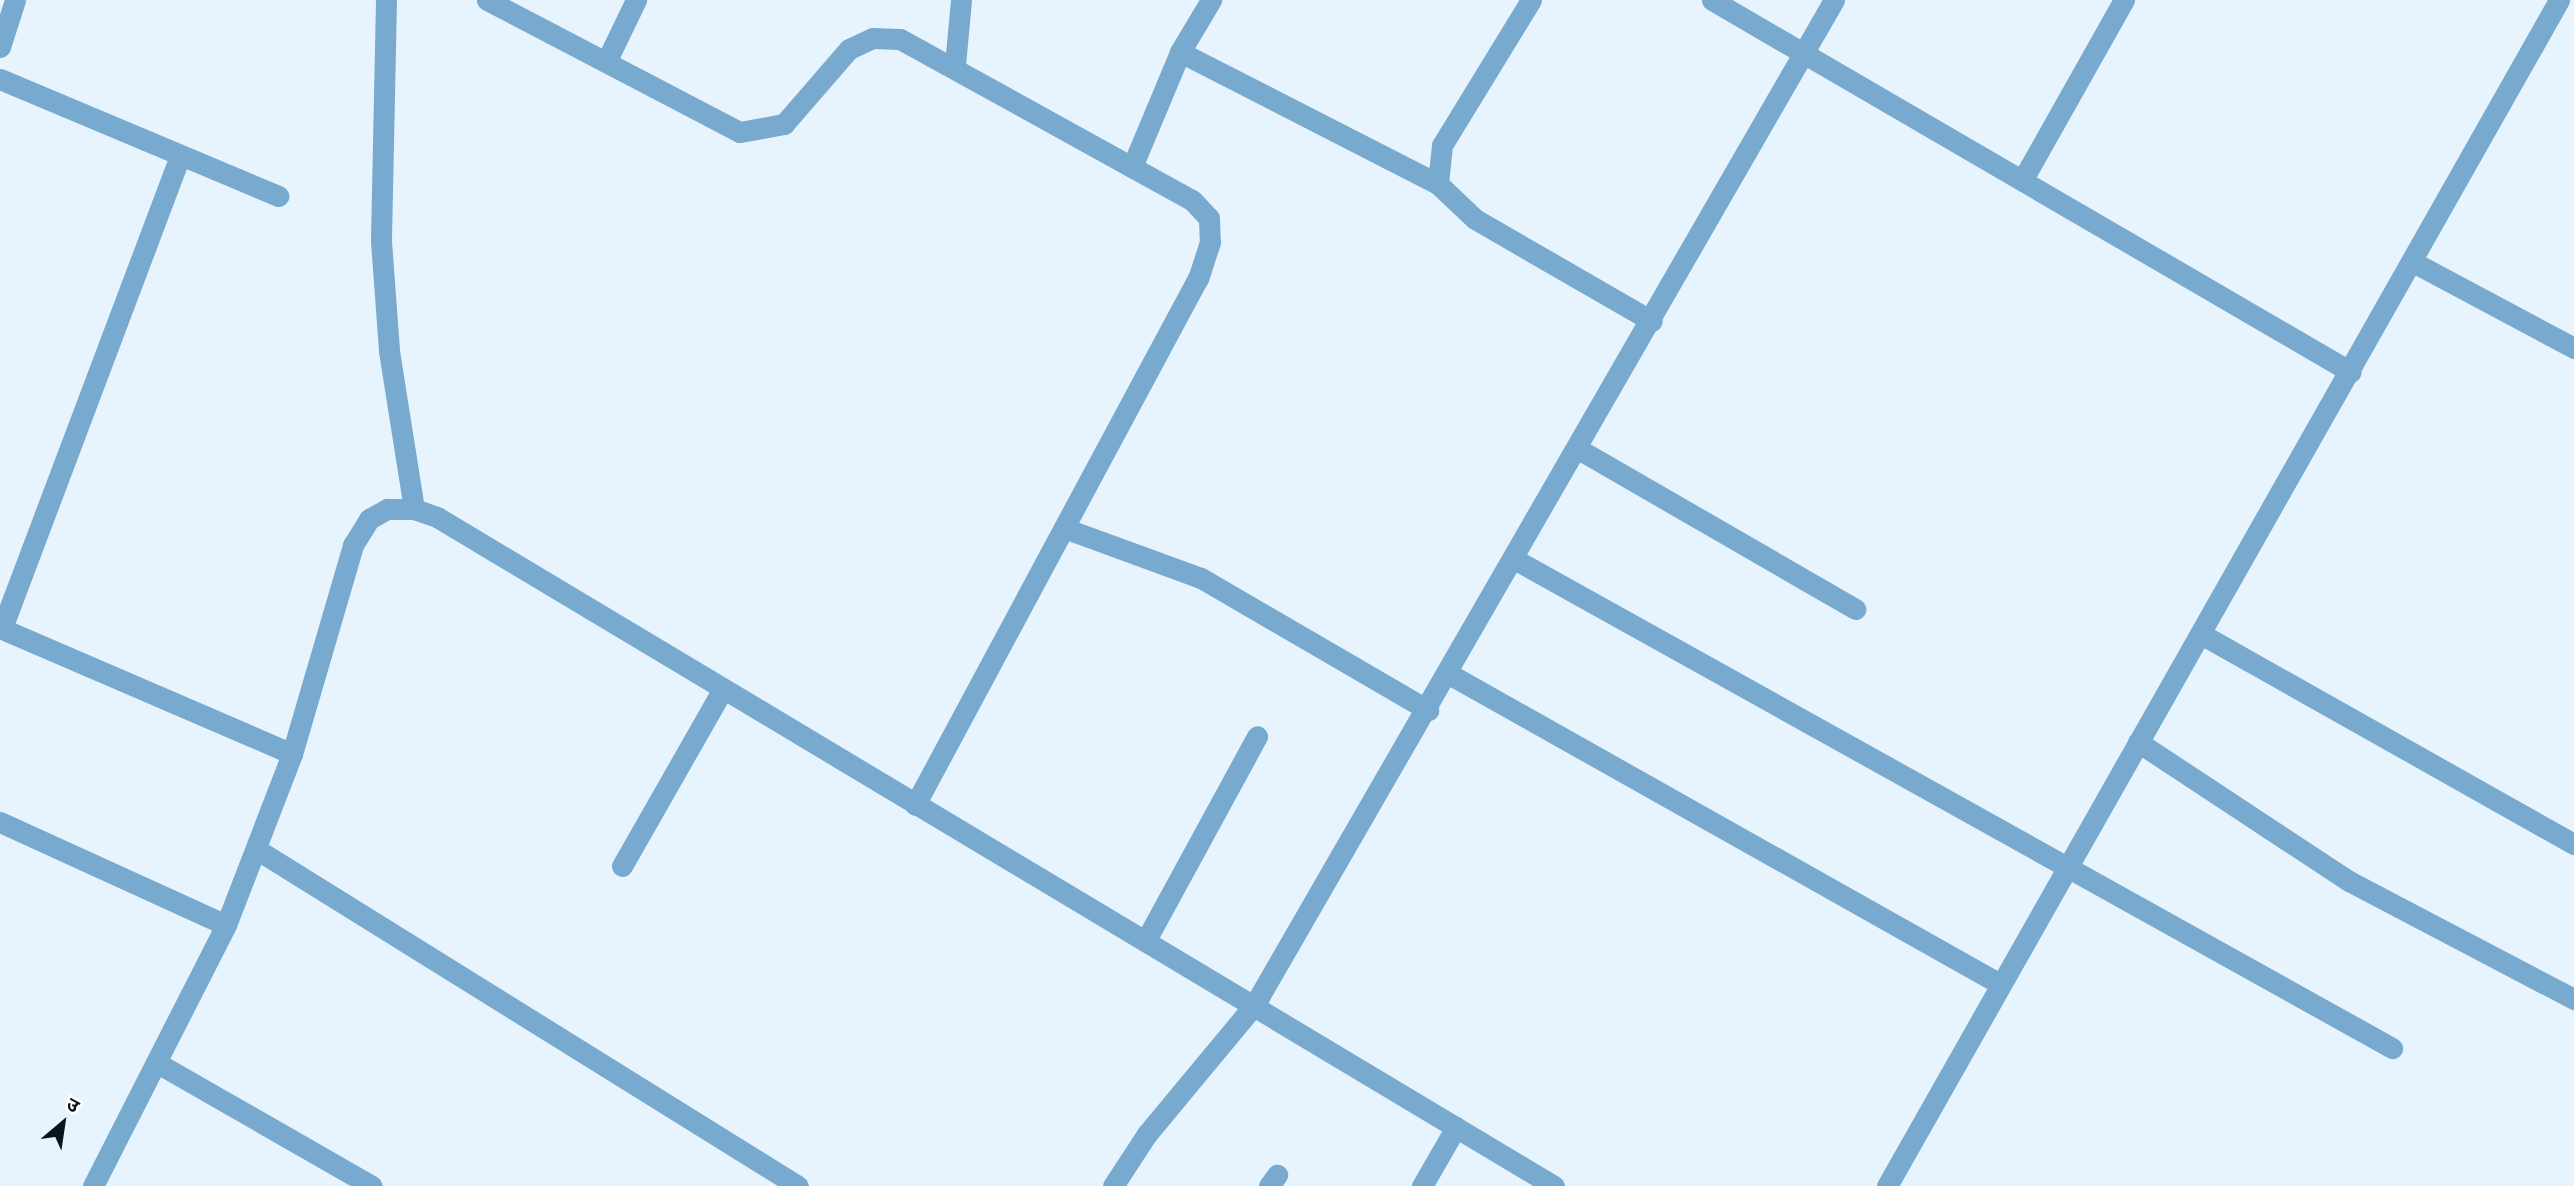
<!DOCTYPE html>
<html>
<head>
<meta charset="utf-8">
<style>
	body { margin:0 }
	#map { position:relative; width:2574px; height:1186px; overflow:hidden; background:#e8f4fd; font-family:Lora,"Noto Sans Devanagari",serif }
	div>[style] { position:absolute }
	[style*='--x'] { left:calc(var(--x)*1px); top:calc(var(--y)*1px); width:calc(var(--w)*1px); rotate:calc(var(--a)*1deg) }
	.minor>* { height:21px; margin:-10.5px; padding:0 10.5px; transform-origin:10.5px; border-radius:10.5px; background:#78a9cf }
	span { translate:-50% -50%; white-space:nowrap; text-align:center; line-height:1.15; -webkit-text-stroke:5px #fff; paint-order:stroke }
	.north { position:absolute; left:28px; top:1088px; width:70px; height:70px; -webkit-text-stroke:5px #fff; paint-order:stroke; rotate:29deg; font-size:19px; font-weight:700; line-height:28px; text-align:center; color:#0a141c }
	.north::after { content:''; display:block; margin:auto; width:24px; height:32px; background:#0a141c; clip-path:polygon(50% 0,100% 100%,50% 72%,0 100%) }
</style>
</head>
<body>
<div id="map">
	<div class="minor">
		<i style="--x:386;--y:0;--w:241;--a:91.2"></i>
		<i style="--x:381;--y:241;--w:110;--a:85.8"></i>
		<i style="--x:389;--y:351;--w:160;--a:81"></i>
		<i style="--x:487;--y:0;--w:285;--a:27.6"></i>
		<i style="--x:740;--y:132;--w:45;--a:-10.3"></i>
		<i style="--x:784;--y:124;--w:99;--a:-49.1"></i>
		<i style="--x:849;--y:49;--w:26;--a:-25"></i>
		<i style="--x:873;--y:38;--w:27;--a:2"></i>
		<i style="--x:900;--y:39;--w:333;--a:28.9"></i>
		<i style="--x:1192;--y:200;--w:25;--a:47"></i>
		<i style="--x:1209;--y:218;--w:24;--a:88"></i>
		<i style="--x:1210;--y:242;--w:38;--a:108"></i>
		<i style="--x:1198;--y:278;--w:598;--a:118.24"></i>
		<i style="--x:1531;--y:0;--w:170;--a:121.5"></i>
		<i style="--x:1442;--y:145;--w:39;--a:96"></i>
		<i style="--x:1438;--y:184;--w:51;--a:43.4"></i>
		<i style="--x:1475;--y:219;--w:204;--a:30"></i>
		<i style="--x:1712;--y:0;--w:739;--a:30.21"></i>
		<i style="--x:0;--y:47;--w:49;--a:-72.3"></i>
		<i style="--x:1180;--y:52;--w:290;--a:27.1"></i>
		<i style="--x:607;--y:60;--w:67;--a:-64.2"></i>
		<i style="--x:955;--y:65;--w:65;--a:-84.7"></i>
		<i style="--x:0;--y:79;--w:302;--a:22.8"></i>
		<i style="--x:1132;--y:167;--w:125;--a:-67.3"></i>
		<i style="--x:1180;--y:52;--w:61;--a:-59.2"></i>
		<i style="--x:2023;--y:179;--w:206;--a:-60.6"></i>
		<i style="--x:2413;--y:262;--w:183;--a:28.1"></i>
		<i style="--x:1580;--y:450;--w:318;--a:30"></i>
		<i style="--x:1064;--y:528;--w:146;--a:20.1"></i>
		<i style="--x:1201;--y:578;--w:263;--a:30.2"></i>
		<i style="--x:1516;--y:560;--w:1003;--a:29.12"></i>
		<i style="--x:0;--y:628;--w:318;--a:23.3"></i>
		<i style="--x:2;--y:628;--w:504;--a:-69.34"></i>
		<i style="--x:2201;--y:634;--w:428;--a:29.4"></i>
		<i style="--x:1449;--y:674;--w:632;--a:29.36"></i>
		<i style="--x:2138;--y:742;--w:253;--a:33.4"></i>
		<i style="--x:2349;--y:881;--w:254;--a:27.7"></i>
		<i style="--x:0;--y:822;--w:248;--a:24.5"></i>
		<i style="--x:256;--y:849;--w:638;--a:31.87"></i>
		<i style="--x:622;--y:866;--w:204;--a:-60.3"></i>
		<i style="--x:1146;--y:940;--w:232;--a:-61.4"></i>
		<i style="--x:159;--y:1064;--w:245;--a:29.8"></i>
		<i style="--x:93;--y:1186;--w:293;--a:-63"></i>
		<i style="--x:226;--y:925;--w:183;--a:-68.9"></i>
		<i style="--x:292;--y:754;--w:218;--a:-73.7"></i>
		<i style="--x:353;--y:545;--w:31;--a:-58"></i>
		<i style="--x:369;--y:519;--w:21;--a:-29"></i>
		<i style="--x:387;--y:509;--w:27;--a:0"></i>
		<i style="--x:414;--y:509;--w:24;--a:19"></i>
		<i style="--x:437;--y:517;--w:1302;--a:30.92"></i>
		<i style="--x:1113;--y:1186;--w:62;--a:-56.8"></i>
		<i style="--x:1147;--y:1134;--w:169;--a:-50.3"></i>
		<i style="--x:1255;--y:1004;--w:1159;--a:-60.03"></i>
		<i style="--x:1269;--y:1186;--w:14;--a:-54"></i>
		<i style="--x:1422;--y:1186;--w:68;--a:-60"></i>
		<i style="--x:1887;--y:1186;--w:1363;--a:-60.46"></i>
	</div>
	<div class="north">उ</div>
</div>
</body>
</html>
